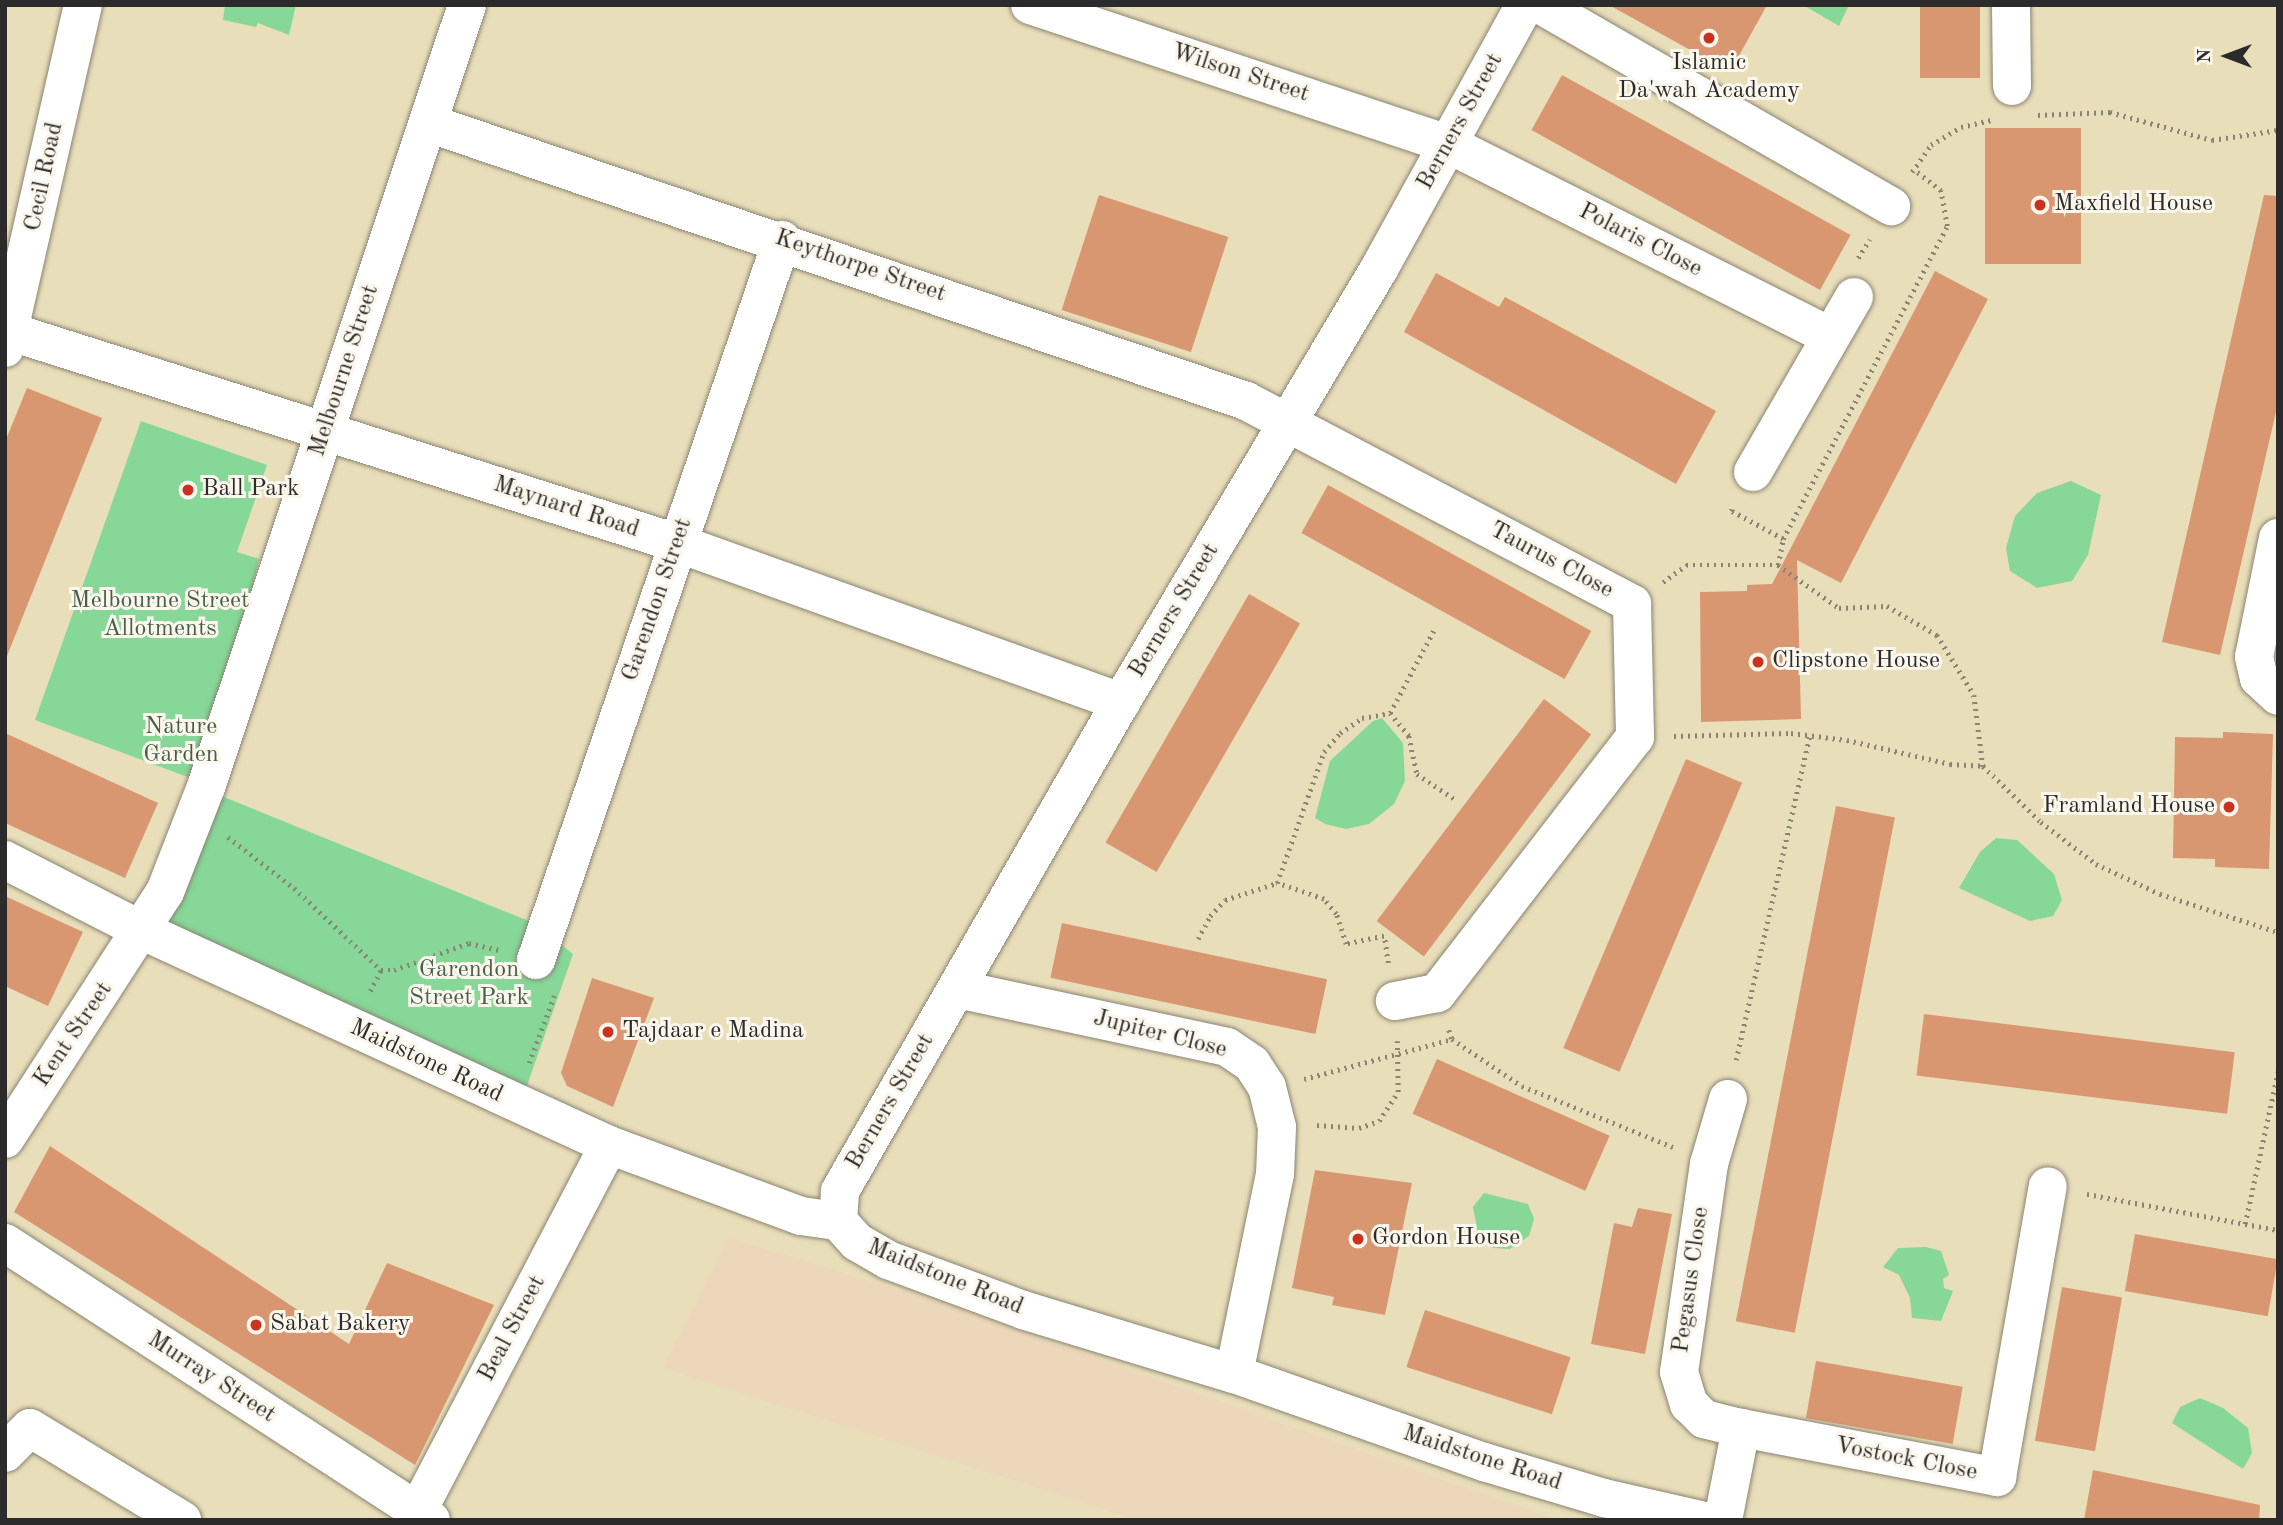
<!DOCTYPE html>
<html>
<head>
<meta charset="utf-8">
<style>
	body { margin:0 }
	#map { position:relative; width:2283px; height:1525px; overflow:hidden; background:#e9deba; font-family:"Old Standard TT",serif }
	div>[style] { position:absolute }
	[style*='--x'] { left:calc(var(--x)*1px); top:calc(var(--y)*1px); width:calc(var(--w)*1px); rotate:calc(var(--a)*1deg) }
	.built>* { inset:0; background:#edd7bb }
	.green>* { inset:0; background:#86d798 }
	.building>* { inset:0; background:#d89771; transform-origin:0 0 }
	.path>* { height:4.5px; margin-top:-2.25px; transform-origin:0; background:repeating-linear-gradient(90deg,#8a8472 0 2px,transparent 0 7px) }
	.roads { filter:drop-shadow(0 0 2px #8a8472) drop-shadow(0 0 2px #8a8472) }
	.minor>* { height:38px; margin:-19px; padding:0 19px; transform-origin:19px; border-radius:19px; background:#fff }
	.dots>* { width:19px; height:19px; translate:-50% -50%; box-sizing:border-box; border:4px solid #fbf7ec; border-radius:50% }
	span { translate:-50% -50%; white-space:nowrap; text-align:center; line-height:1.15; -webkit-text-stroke:6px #fbf7ec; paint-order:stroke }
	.poi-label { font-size:24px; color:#2b2b2b }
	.left { translate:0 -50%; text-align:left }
	.right { translate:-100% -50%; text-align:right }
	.street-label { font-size:24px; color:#2b2b2b }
	.park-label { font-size:24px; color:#465f4c }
	.frame { position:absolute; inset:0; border:7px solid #2b2b2b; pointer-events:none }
	.north { position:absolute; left:2192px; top:21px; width:70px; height:70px; -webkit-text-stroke:5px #fbf7ec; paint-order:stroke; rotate:270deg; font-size:19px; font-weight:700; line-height:28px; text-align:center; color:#2b2b2b }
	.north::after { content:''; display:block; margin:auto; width:24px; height:32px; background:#2b2b2b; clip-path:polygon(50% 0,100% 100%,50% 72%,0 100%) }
</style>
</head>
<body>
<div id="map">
	<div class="built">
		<i style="clip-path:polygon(728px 1237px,958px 1309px,1557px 1520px,1137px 1520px,663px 1368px)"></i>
	</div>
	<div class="green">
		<i style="clip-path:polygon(225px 5px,296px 5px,289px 35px,258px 23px,256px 27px,223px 20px)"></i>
		<i style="clip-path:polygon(1803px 5px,1849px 5px,1839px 26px)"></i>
		<i style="clip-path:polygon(141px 421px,267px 465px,237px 552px,259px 559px,221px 724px,201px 782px,35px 720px)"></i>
		<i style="clip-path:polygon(2071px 481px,2101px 495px,2088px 555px,2072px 581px,2037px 588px,2010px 571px,2006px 548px,2015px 516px,2037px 493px)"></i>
		<i style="clip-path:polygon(1382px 718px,1403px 743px,1405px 781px,1394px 804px,1369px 824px,1346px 829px,1325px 824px,1315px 818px,1330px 761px,1373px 721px)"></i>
		<i style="clip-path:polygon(209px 791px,536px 924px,573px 954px,522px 1100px,148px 929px)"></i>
		<i style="clip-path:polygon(1996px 838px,2017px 840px,2054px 874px,2062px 900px,2053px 916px,2030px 921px,1959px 888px,1980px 852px)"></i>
		<i style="clip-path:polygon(1484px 1193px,1528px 1204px,1534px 1219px,1529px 1236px,1510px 1249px,1493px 1248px,1478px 1233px,1473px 1207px)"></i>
		<i style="clip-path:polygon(1926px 1247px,1941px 1251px,1949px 1275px,1943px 1279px,1944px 1288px,1953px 1291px,1941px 1321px,1912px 1318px,1910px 1298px,1899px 1275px,1883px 1267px,1898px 1248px)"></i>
		<i style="clip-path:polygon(2200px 1398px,2223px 1408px,2248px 1428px,2252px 1453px,2243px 1469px,2172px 1423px,2180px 1407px)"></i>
	</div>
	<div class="building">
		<i style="clip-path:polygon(1609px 5px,1767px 5px,1730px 72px)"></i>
		<i style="left:1920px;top:5px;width:60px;height:73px"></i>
		<i style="left:1562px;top:75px;width:330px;height:63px;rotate:29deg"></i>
		<i style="left:1985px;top:128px;width:96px;height:136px"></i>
		<i style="left:1099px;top:195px;width:136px;height:121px;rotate:18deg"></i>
		<i style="clip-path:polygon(2264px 195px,2278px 196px,2278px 403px,2220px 655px,2162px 642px)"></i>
		<i style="clip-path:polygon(1935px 271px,1988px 299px,1841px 583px,1797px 560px,1801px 719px,1701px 722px,1700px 592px,1747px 591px,1747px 585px,1772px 584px)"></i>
		<i style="clip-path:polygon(1436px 273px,1499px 307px,1505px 297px,1716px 411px,1676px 484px,1404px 332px)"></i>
		<i style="clip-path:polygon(27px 388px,102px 418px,7px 656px,5px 442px)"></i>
		<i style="left:1328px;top:485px;width:301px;height:55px;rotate:29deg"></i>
		<i style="left:1249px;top:594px;width:59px;height:287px;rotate:30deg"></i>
		<i style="left:1544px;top:699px;width:59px;height:278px;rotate:37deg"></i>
		<i style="clip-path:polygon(2223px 732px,2273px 734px,2269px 869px,2215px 867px,2215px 859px,2173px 858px,2175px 737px,2223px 738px)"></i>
		<i style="clip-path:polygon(5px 733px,158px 803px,125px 878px,5px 823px)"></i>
		<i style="left:1686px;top:759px;width:61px;height:314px;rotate:23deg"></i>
		<i style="left:1836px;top:806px;width:60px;height:525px;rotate:11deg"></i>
		<i style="clip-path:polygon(5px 896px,83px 932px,48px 1006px,5px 986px)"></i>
		<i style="left:1062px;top:923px;width:271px;height:56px;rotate:12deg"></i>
		<i style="clip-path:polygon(592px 978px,654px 998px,613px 1107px,567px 1086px,561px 1073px)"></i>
		<i style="left:1924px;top:1014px;width:313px;height:62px;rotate:7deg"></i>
		<i style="left:1437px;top:1059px;width:189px;height:60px;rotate:24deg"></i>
		<i style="clip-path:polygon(50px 1146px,349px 1344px,387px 1263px,494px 1305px,415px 1465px,14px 1212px)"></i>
		<i style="clip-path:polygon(1315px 1170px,1412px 1183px,1385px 1315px,1332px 1305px,1334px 1297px,1292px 1288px)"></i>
		<i style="clip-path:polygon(1638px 1208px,1672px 1214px,1645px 1354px,1591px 1344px,1614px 1223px,1632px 1227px)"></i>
		<i style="left:2135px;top:1234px;width:145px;height:58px;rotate:10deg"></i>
		<i style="left:2062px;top:1287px;width:61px;height:156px;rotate:10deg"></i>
		<i style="left:1425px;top:1310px;width:153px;height:60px;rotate:18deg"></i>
		<i style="left:1816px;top:1361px;width:149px;height:58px;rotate:10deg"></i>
		<i style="clip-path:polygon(2093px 1470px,2260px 1505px,2259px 1520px,2084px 1520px)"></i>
	</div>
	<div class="path">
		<i style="--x:2038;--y:115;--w:72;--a:-2.4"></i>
		<i style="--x:2110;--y:112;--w:106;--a:15.4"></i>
		<i style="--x:2212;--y:140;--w:67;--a:-8.6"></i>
		<i style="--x:1912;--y:172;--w:33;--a:-55"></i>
		<i style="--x:1931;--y:145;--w:35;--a:-31"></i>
		<i style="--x:1961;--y:127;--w:32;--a:-13"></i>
		<i style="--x:1858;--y:258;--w:22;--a:-58"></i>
		<i style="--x:1783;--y:539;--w:353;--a:-62.3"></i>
		<i style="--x:1947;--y:226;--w:36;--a:-100"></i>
		<i style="--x:1941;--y:191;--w:31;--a:-142"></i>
		<i style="--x:1778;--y:565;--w:75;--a:35.2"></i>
		<i style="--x:1839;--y:608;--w:48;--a:-2.4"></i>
		<i style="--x:1887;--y:606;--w:58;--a:30.1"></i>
		<i style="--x:1937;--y:635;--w:70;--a:58.3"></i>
		<i style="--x:1974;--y:695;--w:72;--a:82.8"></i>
		<i style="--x:1983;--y:766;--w:81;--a:44"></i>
		<i style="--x:2041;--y:822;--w:69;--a:37.4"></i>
		<i style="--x:2096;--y:864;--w:71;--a:25.1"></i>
		<i style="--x:2160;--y:894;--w:124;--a:17.9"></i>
		<i style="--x:1663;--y:582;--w:29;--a:-36"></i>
		<i style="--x:1686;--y:565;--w:92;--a:0"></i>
		<i style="--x:1778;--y:565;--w:26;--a:-79"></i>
		<i style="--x:1783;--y:539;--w:59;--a:-151.7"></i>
		<i style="--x:1731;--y:511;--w:6;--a:-59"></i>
		<i style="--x:1390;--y:713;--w:30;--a:50"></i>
		<i style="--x:1409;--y:736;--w:39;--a:78"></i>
		<i style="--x:1417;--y:774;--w:47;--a:33.7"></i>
		<i style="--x:1674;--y:736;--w:117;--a:-1.5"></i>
		<i style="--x:1791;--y:733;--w:56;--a:7.1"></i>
		<i style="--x:1847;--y:740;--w:106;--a:13.1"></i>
		<i style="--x:1950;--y:764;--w:33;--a:3"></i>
		<i style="--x:228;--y:837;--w:83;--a:37.7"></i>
		<i style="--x:294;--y:888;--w:120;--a:43.3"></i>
		<i style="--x:381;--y:970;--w:13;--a:0"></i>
		<i style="--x:394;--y:970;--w:80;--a:-19.8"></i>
		<i style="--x:469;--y:943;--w:32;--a:13"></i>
		<i style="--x:1198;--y:939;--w:26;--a:-62"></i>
		<i style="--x:1210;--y:916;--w:22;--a:-47"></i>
		<i style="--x:1225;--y:900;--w:55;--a:-18.1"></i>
		<i style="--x:1388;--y:963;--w:27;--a:-98"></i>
		<i style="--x:1384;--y:936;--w:39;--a:168"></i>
		<i style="--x:1346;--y:944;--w:32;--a:-108"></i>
		<i style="--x:1336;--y:914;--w:19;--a:-129"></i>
		<i style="--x:1324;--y:899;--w:50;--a:-161.2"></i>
		<i style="--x:1277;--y:883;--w:139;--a:-70.3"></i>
		<i style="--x:1324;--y:752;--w:25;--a:-50"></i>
		<i style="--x:1340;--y:733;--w:27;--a:-34"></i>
		<i style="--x:1362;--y:718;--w:28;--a:-10"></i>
		<i style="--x:1390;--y:713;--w:96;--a:-62.1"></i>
		<i style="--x:370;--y:991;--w:24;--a:-62"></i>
		<i style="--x:1449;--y:1030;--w:9;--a:72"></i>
		<i style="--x:1452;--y:1039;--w:84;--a:33.9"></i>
		<i style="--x:1522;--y:1086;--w:163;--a:22"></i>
		<i style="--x:1736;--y:1060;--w:333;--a:-77.2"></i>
		<i style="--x:529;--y:1063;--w:72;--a:-69.5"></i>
		<i style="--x:1304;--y:1079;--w:153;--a:-15.1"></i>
		<i style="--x:1317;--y:1125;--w:42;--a:4.1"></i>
		<i style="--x:1359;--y:1128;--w:21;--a:-19"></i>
		<i style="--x:1379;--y:1121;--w:35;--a:-57"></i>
		<i style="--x:1398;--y:1092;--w:51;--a:-91.1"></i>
		<i style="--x:2087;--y:1194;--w:194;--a:10.7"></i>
		<i style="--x:2245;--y:1224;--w:156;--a:-77.8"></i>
	</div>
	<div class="roads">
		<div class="minor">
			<i style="--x:1030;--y:5;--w:443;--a:18.4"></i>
			<i style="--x:1450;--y:145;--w:425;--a:26.7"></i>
			<i style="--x:1541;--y:5;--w:404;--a:29.9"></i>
			<i style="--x:2011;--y:5;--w:81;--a:89.3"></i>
			<i style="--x:428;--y:123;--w:864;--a:18.77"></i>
			<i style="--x:1246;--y:401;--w:436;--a:27.7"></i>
			<i style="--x:1632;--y:604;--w:133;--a:88.7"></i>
			<i style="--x:1635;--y:737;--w:324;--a:127.7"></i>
			<i style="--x:1437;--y:993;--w:43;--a:169.2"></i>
			<i style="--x:5;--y:330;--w:705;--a:17.59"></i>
			<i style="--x:677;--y:543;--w:472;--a:19.7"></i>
			<i style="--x:5;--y:348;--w:352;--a:-77.2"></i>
			<i style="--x:1753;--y:472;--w:202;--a:-60"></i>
			<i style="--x:2278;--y:538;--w:121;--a:101.4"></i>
			<i style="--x:2254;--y:657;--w:22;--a:77"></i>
			<i style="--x:2259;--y:678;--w:26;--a:43"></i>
			<i style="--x:5;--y:860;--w:155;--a:27.2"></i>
			<i style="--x:143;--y:931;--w:513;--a:24.67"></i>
			<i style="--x:609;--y:1145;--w:205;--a:20.3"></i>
			<i style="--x:801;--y:1216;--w:37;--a:8"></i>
			<i style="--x:838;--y:1221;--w:28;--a:48"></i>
			<i style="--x:857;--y:1242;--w:36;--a:30"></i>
			<i style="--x:888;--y:1260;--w:144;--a:20.3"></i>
			<i style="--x:1023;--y:1310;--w:220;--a:16.9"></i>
			<i style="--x:1234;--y:1374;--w:265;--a:19.4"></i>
			<i style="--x:1484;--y:1462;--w:125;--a:16.7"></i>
			<i style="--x:1604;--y:1498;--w:99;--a:12.8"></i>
			<i style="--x:536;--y:960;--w:761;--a:-71.14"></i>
			<i style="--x:957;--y:989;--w:276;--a:12.1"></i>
			<i style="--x:1227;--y:1047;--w:30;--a:34"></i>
			<i style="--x:1252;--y:1064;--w:27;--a:57"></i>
			<i style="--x:1267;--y:1087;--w:41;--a:76"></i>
			<i style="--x:1277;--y:1127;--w:47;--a:92.4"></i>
			<i style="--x:1275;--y:1174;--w:204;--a:101.6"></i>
			<i style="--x:1728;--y:1099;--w:68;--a:106.3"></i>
			<i style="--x:1709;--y:1164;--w:210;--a:98.2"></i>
			<i style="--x:1679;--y:1372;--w:34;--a:73"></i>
			<i style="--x:1689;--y:1404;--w:21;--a:45"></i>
			<i style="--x:1704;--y:1419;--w:38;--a:14"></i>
			<i style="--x:5;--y:1139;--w:294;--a:-57.1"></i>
			<i style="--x:165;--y:892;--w:113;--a:-68.7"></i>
			<i style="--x:206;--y:787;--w:824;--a:-71.54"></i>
			<i style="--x:838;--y:1221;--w:30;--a:-86"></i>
			<i style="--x:840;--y:1191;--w:564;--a:-60.12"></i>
			<i style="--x:1121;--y:702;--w:504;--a:-59.21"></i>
			<i style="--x:1379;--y:269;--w:302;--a:-61.1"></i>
			<i style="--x:5;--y:1243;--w:508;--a:33.03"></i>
			<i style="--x:5;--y:1453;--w:35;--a:-45"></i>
			<i style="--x:30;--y:1428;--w:178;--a:31.2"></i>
			<i style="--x:417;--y:1512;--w:414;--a:-62.4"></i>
			<i style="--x:1723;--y:1520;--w:94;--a:-78.9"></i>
			<i style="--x:1741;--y:1428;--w:261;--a:10.8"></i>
			<i style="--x:1997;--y:1477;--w:295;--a:-80.1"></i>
		</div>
	</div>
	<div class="dots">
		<i style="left:1709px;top:38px;background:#c8321e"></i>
		<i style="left:2040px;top:205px;background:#c8321e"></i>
		<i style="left:188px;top:490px;background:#c8321e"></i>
		<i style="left:1758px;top:662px;background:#c8321e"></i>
		<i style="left:2229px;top:807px;background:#c8321e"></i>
		<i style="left:608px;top:1032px;background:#c8321e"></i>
		<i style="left:1358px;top:1239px;background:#c8321e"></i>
		<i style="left:256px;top:1325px;background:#c8321e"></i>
	</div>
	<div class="poi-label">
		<span style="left:1709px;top:78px">Islamic<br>Da'wah Academy</span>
		<span class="left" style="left:2054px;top:205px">Maxfield House</span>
		<span class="left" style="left:202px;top:490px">Ball Park</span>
		<span class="left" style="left:1772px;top:662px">Clipstone House</span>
		<span class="right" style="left:2215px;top:807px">Framland House</span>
		<span class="left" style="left:622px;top:1032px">Tajdaar e Madina</span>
		<span class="left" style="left:1372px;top:1239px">Gordon House</span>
		<span class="left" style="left:270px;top:1325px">Sabat Bakery</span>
	</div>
	<div class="street-label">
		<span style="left:1240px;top:74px;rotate:18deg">Wilson Street</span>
		<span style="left:1461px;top:122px;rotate:-61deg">Berners Street</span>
		<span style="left:45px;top:177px;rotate:-78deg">Cecil Road</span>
		<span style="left:1640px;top:241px;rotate:27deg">Polaris Close</span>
		<span style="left:860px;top:267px;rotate:19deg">Keythorpe Street</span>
		<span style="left:345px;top:371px;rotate:-72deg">Melbourne Street</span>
		<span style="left:566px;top:508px;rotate:18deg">Maynard Road</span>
		<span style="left:1551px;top:561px;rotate:28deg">Taurus Close</span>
		<span style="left:658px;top:600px;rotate:-71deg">Garendon Street</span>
		<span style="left:1175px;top:611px;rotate:-59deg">Berners Street</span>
		<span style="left:74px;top:1035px;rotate:-56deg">Kent Street</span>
		<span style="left:1160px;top:1035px;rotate:14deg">Jupiter Close</span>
		<span style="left:426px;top:1062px;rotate:25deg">Maidstone Road</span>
		<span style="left:891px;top:1102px;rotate:-60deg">Berners Street</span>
		<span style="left:945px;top:1278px;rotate:22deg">Maidstone Road</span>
		<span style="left:1692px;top:1280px;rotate:-82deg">Pegasus Close</span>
		<span style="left:513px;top:1329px;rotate:-62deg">Beal Street</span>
		<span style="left:211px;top:1378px;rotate:33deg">Murray Street</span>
		<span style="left:1482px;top:1459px;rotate:18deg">Maidstone Road</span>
		<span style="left:1906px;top:1460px;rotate:11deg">Vostock Close</span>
	</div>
	<div class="park-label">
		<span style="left:160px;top:616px">Melbourne Street<br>Allotments</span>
		<span style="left:181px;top:742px">Nature<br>Garden</span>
		<span style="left:469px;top:985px">Garendon<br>Street Park</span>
	</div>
	<div class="frame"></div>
	<div class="north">N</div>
</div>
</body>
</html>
